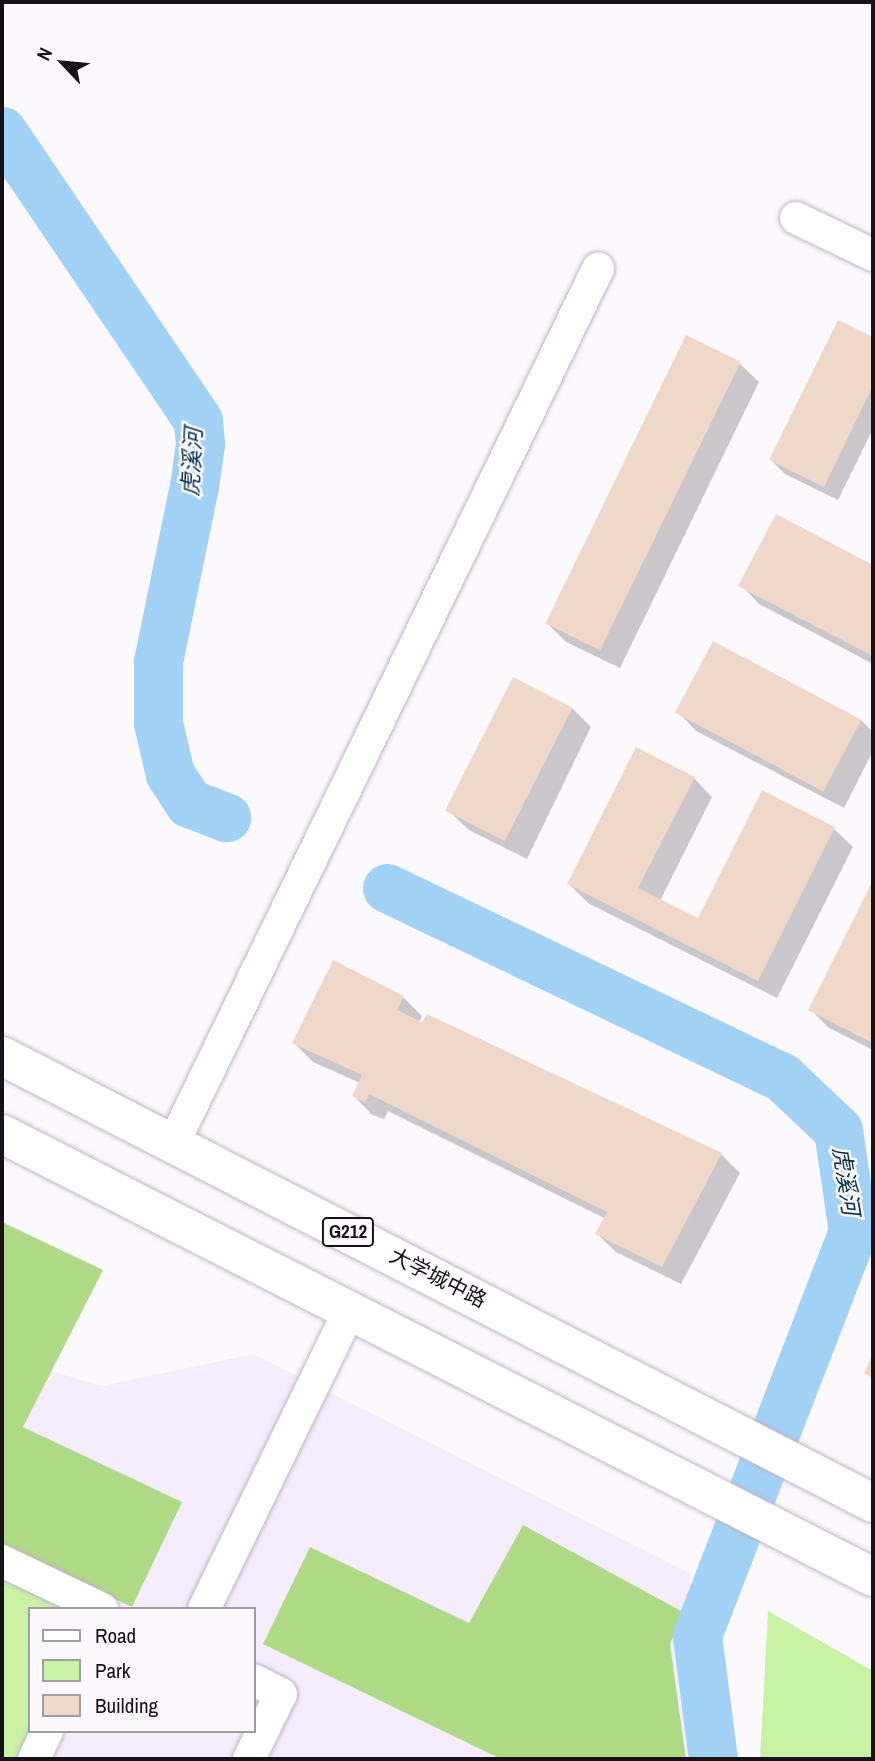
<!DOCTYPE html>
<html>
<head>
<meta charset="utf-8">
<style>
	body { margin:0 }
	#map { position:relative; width:875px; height:1761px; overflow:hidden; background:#fcf9fd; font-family:"Archivo Narrow","Noto Sans SC",sans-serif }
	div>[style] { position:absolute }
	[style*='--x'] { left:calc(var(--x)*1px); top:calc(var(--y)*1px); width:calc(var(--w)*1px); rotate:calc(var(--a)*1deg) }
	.education>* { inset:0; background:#f5ecfd }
	.green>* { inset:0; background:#caf2a5 }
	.forest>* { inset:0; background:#afda85 }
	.shadow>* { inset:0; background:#0003 }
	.river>* { height:49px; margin:-24.5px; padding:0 24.5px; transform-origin:24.5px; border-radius:24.5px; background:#a1d2f6 }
	.building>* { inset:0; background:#efd8c9; transform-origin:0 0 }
	.roads { filter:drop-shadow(0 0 2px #c2b3c7) drop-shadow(0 0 2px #c2b3c7) }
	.minor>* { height:32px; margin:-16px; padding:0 16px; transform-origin:16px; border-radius:16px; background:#fff }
	.highway>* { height:38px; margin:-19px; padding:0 19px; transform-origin:19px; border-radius:19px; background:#fff }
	span { translate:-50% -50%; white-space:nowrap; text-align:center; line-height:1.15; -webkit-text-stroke:5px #fcf9fd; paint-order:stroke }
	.shield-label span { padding:2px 5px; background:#fcf9fd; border:2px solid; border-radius:5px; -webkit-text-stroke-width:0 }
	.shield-label { font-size:19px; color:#171219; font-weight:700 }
	.street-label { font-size:21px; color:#171219 }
	.water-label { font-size:23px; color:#0c324a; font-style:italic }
	.frame { position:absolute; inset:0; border:4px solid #171219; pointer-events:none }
	.legend { position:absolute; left:28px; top:1607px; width:228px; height:126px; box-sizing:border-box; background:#fcf9fd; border:2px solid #a09da2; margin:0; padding:9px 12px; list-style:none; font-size:21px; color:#171219 }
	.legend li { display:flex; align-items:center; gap:14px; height:35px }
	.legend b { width:35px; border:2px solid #a09da2 }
	.north { position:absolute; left:28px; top:28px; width:70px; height:70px; -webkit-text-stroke:5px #fcf9fd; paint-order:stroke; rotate:296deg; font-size:19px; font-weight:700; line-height:28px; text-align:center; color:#171219 }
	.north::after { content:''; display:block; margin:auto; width:24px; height:32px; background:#171219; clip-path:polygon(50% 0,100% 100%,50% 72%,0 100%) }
</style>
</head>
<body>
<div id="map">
	<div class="education">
		<i style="clip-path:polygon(evenodd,254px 1354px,691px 1574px,683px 1645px,698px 1759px,2px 1759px,2px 1356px,101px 1386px,254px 1354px,30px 1609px,254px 1609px,254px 1731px,30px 1731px,30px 1609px)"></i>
	</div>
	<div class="green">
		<i style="clip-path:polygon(2px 1561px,102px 1609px,30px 1609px,30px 1731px,34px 1759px,2px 1759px)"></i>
		<i style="clip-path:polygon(768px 1611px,873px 1671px,873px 1759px,760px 1759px)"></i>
	</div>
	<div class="forest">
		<i style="clip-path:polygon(2px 1222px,103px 1270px,23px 1427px,182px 1502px,132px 1607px,2px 1546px)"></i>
		<i style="clip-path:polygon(523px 1525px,683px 1612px,670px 1644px,686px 1759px,501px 1759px,263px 1644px,310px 1547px,469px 1623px)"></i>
	</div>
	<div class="shadow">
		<i style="clip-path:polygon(839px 322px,873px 339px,873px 429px,838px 500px,785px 474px,771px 460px)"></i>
		<i style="clip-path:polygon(687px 337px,740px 364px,759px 382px,620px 668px,566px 642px,547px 623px)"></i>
		<i style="clip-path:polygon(776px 517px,873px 567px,873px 664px,759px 604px,741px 585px)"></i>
		<i style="clip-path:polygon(572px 708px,591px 727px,527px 859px,469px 830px,450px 812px)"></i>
		<i style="clip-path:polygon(678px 712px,861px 720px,873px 732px,873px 751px,844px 808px,696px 731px)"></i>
		<i style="clip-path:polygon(694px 778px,712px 797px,660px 901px,699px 920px,763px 793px,834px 829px,853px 847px,777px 998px,588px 903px,569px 884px)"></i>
		<i style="clip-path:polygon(873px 884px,873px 1050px,829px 1028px,810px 1009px)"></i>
		<i style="clip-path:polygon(403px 997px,422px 1016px,419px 1022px,721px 1154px,740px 1173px,681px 1284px,616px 1252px,597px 1234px,606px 1219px,388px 1111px,384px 1119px,372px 1115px,354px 1096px,360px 1083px,313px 1062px,294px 1043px)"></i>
	</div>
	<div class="river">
		<i style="--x:2;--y:131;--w:350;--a:55.9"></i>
		<i style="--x:198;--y:421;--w:23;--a:85"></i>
		<i style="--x:200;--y:444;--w:42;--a:98.1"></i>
		<i style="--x:194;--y:486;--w:180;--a:101.6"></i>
		<i style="--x:158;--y:662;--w:61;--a:90"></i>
		<i style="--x:158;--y:723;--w:52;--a:76.8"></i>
		<i style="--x:170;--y:774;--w:35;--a:57"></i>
		<i style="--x:189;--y:803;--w:40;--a:21"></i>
		<i style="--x:387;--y:888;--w:439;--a:25.6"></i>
		<i style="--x:783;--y:1078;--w:76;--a:43.4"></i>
		<i style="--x:838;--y:1130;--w:102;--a:81.6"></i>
		<i style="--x:853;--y:1231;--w:434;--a:111.1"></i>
		<i style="--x:697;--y:1636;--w:124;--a:82.6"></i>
	</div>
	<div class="building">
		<i style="clip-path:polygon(838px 320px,873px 337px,873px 386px,824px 487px,769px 460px)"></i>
		<i style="left:686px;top:335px;width:61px;height:321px;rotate:26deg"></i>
		<i style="clip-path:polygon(776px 514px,873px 565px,873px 656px,738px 586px)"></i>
		<i style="left:713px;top:641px;width:168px;height:81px;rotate:28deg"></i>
		<i style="left:513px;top:677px;width:67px;height:150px;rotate:27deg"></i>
		<i style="clip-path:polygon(636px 747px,695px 777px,638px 888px,698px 918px,762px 790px,835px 827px,758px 981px,567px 884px)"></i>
		<i style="clip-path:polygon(873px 880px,873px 1043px,808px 1010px)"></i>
		<i style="clip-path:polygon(333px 960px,404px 996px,397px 1010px,422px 1022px,427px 1014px,722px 1153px,662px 1267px,595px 1234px,607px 1212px,369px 1094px,365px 1102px,352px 1096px,362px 1075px,292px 1043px)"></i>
		<i style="clip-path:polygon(873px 1354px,873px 1378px,864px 1373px)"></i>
	</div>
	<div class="roads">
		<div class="minor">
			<i style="--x:796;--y:218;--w:85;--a:25.7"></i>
			<i style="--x:174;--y:1142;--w:971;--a:-64.1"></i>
			<i style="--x:2;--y:1561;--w:111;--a:25.6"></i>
			<i style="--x:204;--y:1609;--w:331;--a:-64"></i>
			<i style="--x:34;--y:1759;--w:31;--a:-65"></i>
			<i style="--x:249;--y:1759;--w:72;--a:-63.8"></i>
			<i style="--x:281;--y:1694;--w:30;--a:-153"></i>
		</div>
		<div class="highway">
			<i style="--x:2;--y:1056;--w:979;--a:27.17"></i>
			<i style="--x:2;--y:1134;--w:977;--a:26.96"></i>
		</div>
	</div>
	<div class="shield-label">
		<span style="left:348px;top:1232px">G212</span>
	</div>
	<div class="street-label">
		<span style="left:438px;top:1278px;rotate:27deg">大学城中路</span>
	</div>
	<div class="water-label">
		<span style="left:192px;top:462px;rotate:-87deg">虎溪河</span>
		<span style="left:846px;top:1181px;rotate:81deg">虎溪河</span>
	</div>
	<div class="frame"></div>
	<ul class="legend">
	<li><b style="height:9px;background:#fff"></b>Road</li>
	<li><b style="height:19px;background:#caf2a5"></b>Park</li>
	<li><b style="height:19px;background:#efd8c9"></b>Building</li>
	</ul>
	<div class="north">N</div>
</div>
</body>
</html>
